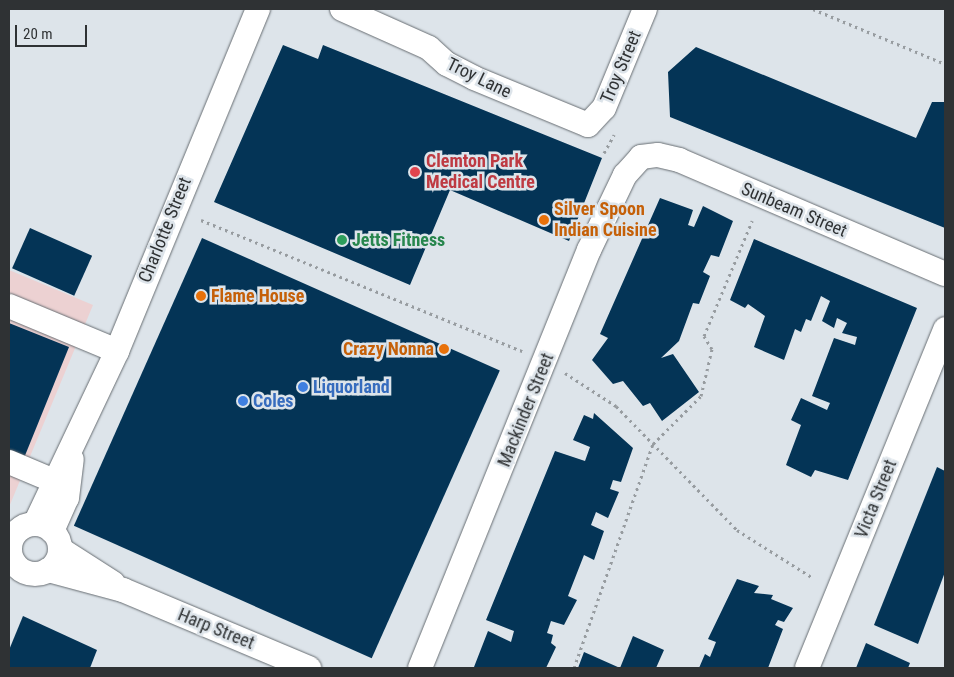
<!DOCTYPE html>
<html>
<head>
<meta charset="utf-8">
<style>
	body { margin:0 }
	#map { position:relative; width:954px; height:677px; overflow:hidden; background:#dde4ea; font-family:"Roboto Condensed",sans-serif }
	div>[style] { position:absolute }
	[style*='--x'] { left:calc(var(--x)*1px); top:calc(var(--y)*1px); width:calc(var(--w)*1px); rotate:calc(var(--a)*1deg) }
	.industrial>* { inset:0; background:#ecd1d2 }
	.building>* { inset:0; background:#043456; transform-origin:0 0 }
	.path>* { height:3px; margin-top:-1.5px; transform-origin:0; background:repeating-linear-gradient(90deg,#979ca0 0 2.5px,transparent 0 6.5px) }
	.roads { filter:drop-shadow(0 0 1px #676d72) drop-shadow(0 0 1px #676d72) }
	.minor>* { height:24px; margin:-12px; padding:0 12px; transform-origin:12px; border-radius:12px; background:#fff }
	.minor>.ring { margin:-12px; padding:0; box-sizing:content-box; background:none; border:24px solid #fff; border-radius:50% }
	.dots>* { width:14px; height:14px; translate:-50% -50%; box-sizing:border-box; border:2px solid #dde4ea; border-radius:50% }
	span { translate:-50% -50%; white-space:nowrap; text-align:center; line-height:1.15; -webkit-text-stroke:5px #dde4ea; paint-order:stroke }
	.street-label { font-size:18px; color:#2f3234 }
	.health-label { font-size:18px; color:#be3a42; font-weight:700 }
	.left { translate:0 -50%; text-align:left }
	.food-label { font-size:18px; color:#c56008; font-weight:700 }
	.right { translate:-100% -50%; text-align:right }
	.leisure-label { font-size:18px; color:#27864d; font-weight:700 }
	.shop-label { font-size:18px; color:#366cbe; font-weight:700 }
	.frame { position:absolute; inset:0; border:10px solid #2f3234; pointer-events:none }
	.scale { position:absolute; left:15px; top:25px; width:72px; height:22px; box-sizing:border-box; border:2px solid #2f3234; border-top:0; padding-left:6px; font-size:15px; line-height:18px; white-space:nowrap; color:#2f3234; -webkit-text-stroke:4px #dde4ea; paint-order:stroke }
</style>
</head>
<body>
<div id="map">
	<div class="industrial">
		<i style="clip-path:polygon(9px 270px,93px 305px,9px 507px)"></i>
	</div>
	<div class="building">
		<i style="clip-path:polygon(283px 45px,318px 59px,323px 45px,602px 158px,569px 241px,450px 190px,410px 285px,214px 202px)"></i>
		<i style="clip-path:polygon(696px 47px,916px 138px,932px 102px,945px 102px,945px 228px,670px 117px,668px 72px)"></i>
		<i style="clip-path:polygon(660px 198px,693px 210px,688px 225px,694px 227px,703px 206px,733px 221px,719px 257px,711px 255px,703px 272px,710px 276px,699px 304px,693px 303px,679px 341px,661px 358px,673px 354px,699px 392px,662px 421px,650px 403px,643px 406px,623px 381px,613px 384px,592px 360px,608px 338px,600px 334px)"></i>
		<i style="left:30px;top:228px;width:68px;height:44px;rotate:24deg"></i>
		<i style="left:202px;top:238px;width:326px;height:315px;rotate:24deg"></i>
		<i style="clip-path:polygon(754px 239px,917px 308px,848px 480px,815px 470px,811px 477px,786px 465px,801px 425px,791px 420px,801px 398px,827px 410px,830px 403px,812px 396px,834px 338px,855px 345px,857px 337px,842px 333px,847px 323px,837px 318px,834px 328px,822px 321px,830px 301px,821px 296px,811px 321px,806px 319px,801px 332px,795px 329px,784px 360px,754px 347px,765px 316px,748px 304px,745px 308px,730px 300px)"></i>
		<i style="clip-path:polygon(9px 323px,69px 347px,24px 458px,9px 452px)"></i>
		<i style="clip-path:polygon(594px 413px,633px 448px,621px 482px,613px 480px,610px 489px,619px 492px,608px 518px,596px 512px,591px 525px,604px 531px,594px 560px,584px 555px,568px 596px,577px 600px,564px 625px,551px 621px,547px 633px,553px 635px,551px 643px,556px 647px,546px 668px,474px 667px,488px 631px,511px 642px,514px 631px,486px 620px,555px 451px,585px 461px,590px 447px,573px 440px,584px 415px,593px 419px)"></i>
		<i style="clip-path:polygon(937px 467px,945px 471px,945px 572px,918px 644px,874px 625px)"></i>
		<i style="clip-path:polygon(737px 579px,759px 586px,754px 593px,773px 595px,771px 599px,793px 608px,784px 622px,778px 620px,775px 625px,783px 629px,768px 668px,699px 668px,705px 654px,710px 657px,716px 642px,708px 639px)"></i>
		<i style="clip-path:polygon(23px 616px,97px 650px,90px 668px,9px 668px,9px 650px)"></i>
		<i style="clip-path:polygon(633px 636px,664px 650px,656px 668px,578px 668px,584px 652px,620px 668px)"></i>
		<i style="clip-path:polygon(866px 643px,910px 663px,908px 668px,856px 668px)"></i>
	</div>
	<div class="path">
		<i style="--x:813;--y:9;--w:143;--a:22.6"></i>
		<i style="--x:604;--y:153;--w:21;--a:-61"></i>
		<i style="--x:201;--y:220;--w:347;--a:22.2"></i>
		<i style="--x:565;--y:373;--w:61;--a:32.9"></i>
		<i style="--x:616;--y:406;--w:173;--a:45.7"></i>
		<i style="--x:737;--y:530;--w:90;--a:32.3"></i>
		<i style="--x:574;--y:668;--w:238;--a:-70.6"></i>
		<i style="--x:653;--y:444;--w:68;--a:-45"></i>
		<i style="--x:701;--y:396;--w:48;--a:-76.8"></i>
		<i style="--x:712;--y:349;--w:15;--a:-122"></i>
		<i style="--x:704;--y:336;--w:125;--a:-67.3"></i>
	</div>
	<div class="roads">
		<div class="minor">
			<i style="--x:342;--y:9;--w:95;--a:24.1"></i>
			<i style="--x:429;--y:48;--w:24;--a:42"></i>
			<i style="--x:447;--y:64;--w:30;--a:27"></i>
			<i style="--x:474;--y:78;--w:123;--a:22.4"></i>
			<i style="--x:588;--y:125;--w:23;--a:-47"></i>
			<i style="--x:604;--y:108;--w:107;--a:-67.5"></i>
			<i style="--x:9;--y:306;--w:117;--a:22.6"></i>
			<i style="--x:9;--y:462;--w:49;--a:22.9"></i>
			<i style="--x:35;--y:524;--w:191;--a:-64.6"></i>
			<i style="--x:117;--y:351;--w:370;--a:-67.6"></i>
			<i class="ring" style="left:10px;top:524px;width:26px;height:26px"></i>
			<i style="--x:52;--y:531;--w:36;--a:-66"></i>
			<i style="--x:67;--y:498;--w:39;--a:-83"></i>
			<i style="--x:60;--y:549;--w:63;--a:32.7"></i>
			<i style="--x:48;--y:570;--w:78;--a:14.9"></i>
			<i style="--x:123;--y:590;--w:202;--a:22.8"></i>
			<i style="--x:420;--y:668;--w:451;--a:-68"></i>
			<i style="--x:589;--y:250;--w:83;--a:-64.4"></i>
			<i style="--x:625;--y:175;--w:24;--a:-48"></i>
			<i style="--x:641;--y:157;--w:17;--a:-7"></i>
			<i style="--x:658;--y:155;--w:22;--a:13"></i>
			<i style="--x:679;--y:160;--w:289;--a:23.2"></i>
			<i style="--x:807;--y:668;--w:366;--a:-67.8"></i>
		</div>
	</div>
	<div class="dots">
		<i style="left:415px;top:172px;background:#e0444e"></i>
		<i style="left:544px;top:220px;background:#e8710a"></i>
		<i style="left:342px;top:240px;background:#2e9e5b"></i>
		<i style="left:201px;top:296px;background:#e8710a"></i>
		<i style="left:444px;top:349px;background:#e8710a"></i>
		<i style="left:303px;top:387px;background:#3f7fe0"></i>
		<i style="left:243px;top:401px;background:#3f7fe0"></i>
	</div>
	<div class="street-label">
		<span style="left:621px;top:67px;rotate:-67deg">Troy Street</span>
		<span style="left:479px;top:78px;rotate:26deg">Troy Lane</span>
		<span style="left:794px;top:210px;rotate:23deg">Sunbeam Street</span>
		<span style="left:165px;top:230px;rotate:-68deg">Charlotte Street</span>
		<span style="left:526px;top:410px;rotate:-68deg">Mackinder Street</span>
		<span style="left:876px;top:499px;rotate:-68deg">Victa Street</span>
		<span style="left:216px;top:629px;rotate:22deg">Harp Street</span>
	</div>
	<div class="health-label">
		<span class="left" style="left:426px;top:172px">Clemton Park<br>Medical Centre</span>
	</div>
	<div class="food-label">
		<span class="left" style="left:554px;top:220px">Silver Spoon<br>Indian Cuisine</span>
		<span class="left" style="left:211px;top:296px">Flame House</span>
		<span class="right" style="left:434px;top:349px">Crazy Nonna</span>
	</div>
	<div class="leisure-label">
		<span class="left" style="left:352px;top:240px">Jetts Fitness</span>
	</div>
	<div class="shop-label">
		<span class="left" style="left:313px;top:387px">Liquorland</span>
		<span class="left" style="left:253px;top:401px">Coles</span>
	</div>
	<div class="frame"></div>
	<div class="scale">20 m</div>
</div>
</body>
</html>
